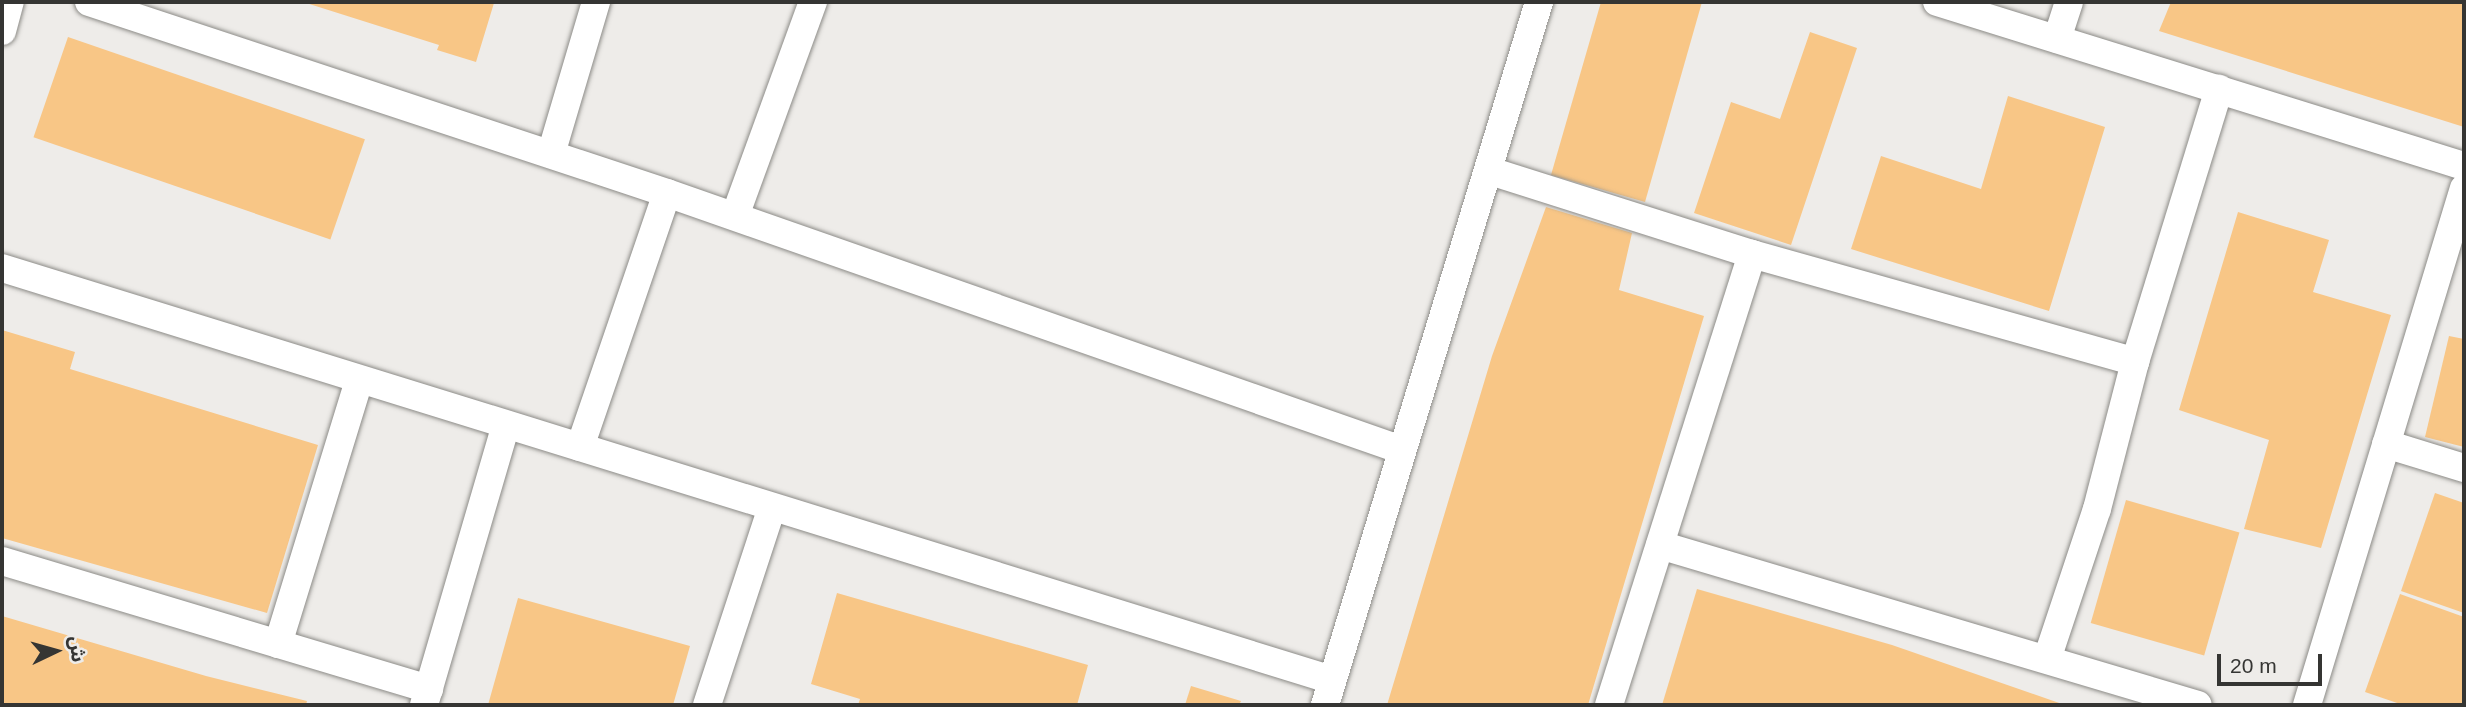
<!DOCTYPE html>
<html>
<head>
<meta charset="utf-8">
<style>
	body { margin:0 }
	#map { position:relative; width:2466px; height:707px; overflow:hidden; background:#eeece9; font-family:Helvetica,"Noto Sans Arabic",sans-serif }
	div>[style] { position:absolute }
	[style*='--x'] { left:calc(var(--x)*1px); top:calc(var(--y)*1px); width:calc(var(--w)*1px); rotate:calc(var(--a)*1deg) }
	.building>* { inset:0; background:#f8c686; transform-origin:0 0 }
	.roads { filter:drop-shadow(0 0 2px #8c8b87) drop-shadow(0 0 2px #8c8b87) }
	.street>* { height:28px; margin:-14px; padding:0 14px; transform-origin:14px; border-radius:14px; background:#fff }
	span { translate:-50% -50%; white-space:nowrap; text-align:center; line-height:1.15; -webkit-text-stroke:5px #eeece9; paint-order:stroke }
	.frame { position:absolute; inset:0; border:4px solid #353533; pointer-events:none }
	.north { position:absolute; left:21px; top:616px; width:70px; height:70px; -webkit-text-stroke:5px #eeece9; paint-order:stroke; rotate:85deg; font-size:19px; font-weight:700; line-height:28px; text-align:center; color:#353533 }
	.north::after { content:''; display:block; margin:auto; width:24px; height:32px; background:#353533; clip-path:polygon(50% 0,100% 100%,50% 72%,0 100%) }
	.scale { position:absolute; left:2217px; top:654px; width:105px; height:32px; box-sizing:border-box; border:4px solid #353533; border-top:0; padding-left:9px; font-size:21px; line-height:24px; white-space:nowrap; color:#353533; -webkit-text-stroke:5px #eeece9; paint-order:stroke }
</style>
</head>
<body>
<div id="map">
	<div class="building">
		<i style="clip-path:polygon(303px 2px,491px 2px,494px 3px,476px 62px,437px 50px,439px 45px)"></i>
		<i style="clip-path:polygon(1601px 2px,1702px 2px,1645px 202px,1551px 175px)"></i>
		<i style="clip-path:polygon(2171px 2px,2464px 2px,2464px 127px,2159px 31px)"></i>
		<i style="clip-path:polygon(1810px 32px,1857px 48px,1791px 245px,1694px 213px,1731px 102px,1780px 119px)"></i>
		<i style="left:68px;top:37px;width:314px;height:106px;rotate:19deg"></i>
		<i style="clip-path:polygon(2008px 96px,2105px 127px,2049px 311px,1851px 249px,1881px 156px,1981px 189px)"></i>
		<i style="clip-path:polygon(1546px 207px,1632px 233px,1619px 290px,1704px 316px,1588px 705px,1387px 705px,1492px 356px)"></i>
		<i style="clip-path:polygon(2238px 212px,2329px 240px,2313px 292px,2391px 315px,2321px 548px,2244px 529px,2269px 440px,2179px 410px)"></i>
		<i style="clip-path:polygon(2px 330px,75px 352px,70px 369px,318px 445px,267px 613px,2px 538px)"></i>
		<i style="clip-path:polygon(2449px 336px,2464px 339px,2464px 447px,2425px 437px)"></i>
		<i style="clip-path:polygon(2435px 493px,2464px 503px,2464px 613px,2401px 591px)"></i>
		<i style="left:2126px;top:500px;width:118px;height:128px;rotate:16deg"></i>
		<i style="clip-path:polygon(1697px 589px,1892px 645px,2065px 705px,1662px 705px)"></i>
		<i style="clip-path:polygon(837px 593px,1088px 665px,1077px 705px,858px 705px,860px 699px,811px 684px)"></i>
		<i style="clip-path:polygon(2400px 594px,2464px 617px,2462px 705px,2403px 705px,2365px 692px)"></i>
		<i style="clip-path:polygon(518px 598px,690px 646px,673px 705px,488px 705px)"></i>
		<i style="clip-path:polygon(2px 616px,206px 676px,307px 701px,306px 705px,2px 705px)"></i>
		<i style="clip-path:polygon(1191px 686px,1241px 701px,1239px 705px,1185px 705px)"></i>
	</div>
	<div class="roads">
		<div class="street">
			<i style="--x:89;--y:2;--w:609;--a:18.29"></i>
			<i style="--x:667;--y:193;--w:775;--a:19.28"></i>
			<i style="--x:1937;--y:2;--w:552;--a:17.29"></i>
			<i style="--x:2;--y:31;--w:30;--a:-75"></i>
			<i style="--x:2057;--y:39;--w:39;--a:-72"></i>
			<i style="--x:551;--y:154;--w:159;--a:-73.5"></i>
			<i style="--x:1490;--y:171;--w:275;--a:17.6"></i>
			<i style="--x:1752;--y:254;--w:398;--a:15.7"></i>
			<i style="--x:735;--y:216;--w:228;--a:-70"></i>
			<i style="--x:2;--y:268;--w:1392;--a:17.21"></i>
			<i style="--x:2386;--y:444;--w:82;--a:17.1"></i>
			<i style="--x:580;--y:447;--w:268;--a:-71.1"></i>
			<i style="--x:1660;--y:545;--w:561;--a:16.56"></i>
			<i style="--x:2;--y:561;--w:446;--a:16.7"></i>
			<i style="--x:278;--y:644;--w:276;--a:-72.9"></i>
			<i style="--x:2047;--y:659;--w:158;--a:-71.6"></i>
			<i style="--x:2097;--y:509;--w:152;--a:-75.5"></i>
			<i style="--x:2135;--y:362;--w:286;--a:-72.9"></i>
			<i style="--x:424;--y:705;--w:292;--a:-73.7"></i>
			<i style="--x:707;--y:705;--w:208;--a:-71.8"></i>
			<i style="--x:1325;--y:705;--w:735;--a:-73.07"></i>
			<i style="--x:1609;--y:705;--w:473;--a:-72.4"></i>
			<i style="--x:2307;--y:705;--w:540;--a:-73.11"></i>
		</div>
	</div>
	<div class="frame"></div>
	<div class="north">ش</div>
	<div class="scale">20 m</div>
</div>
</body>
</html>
